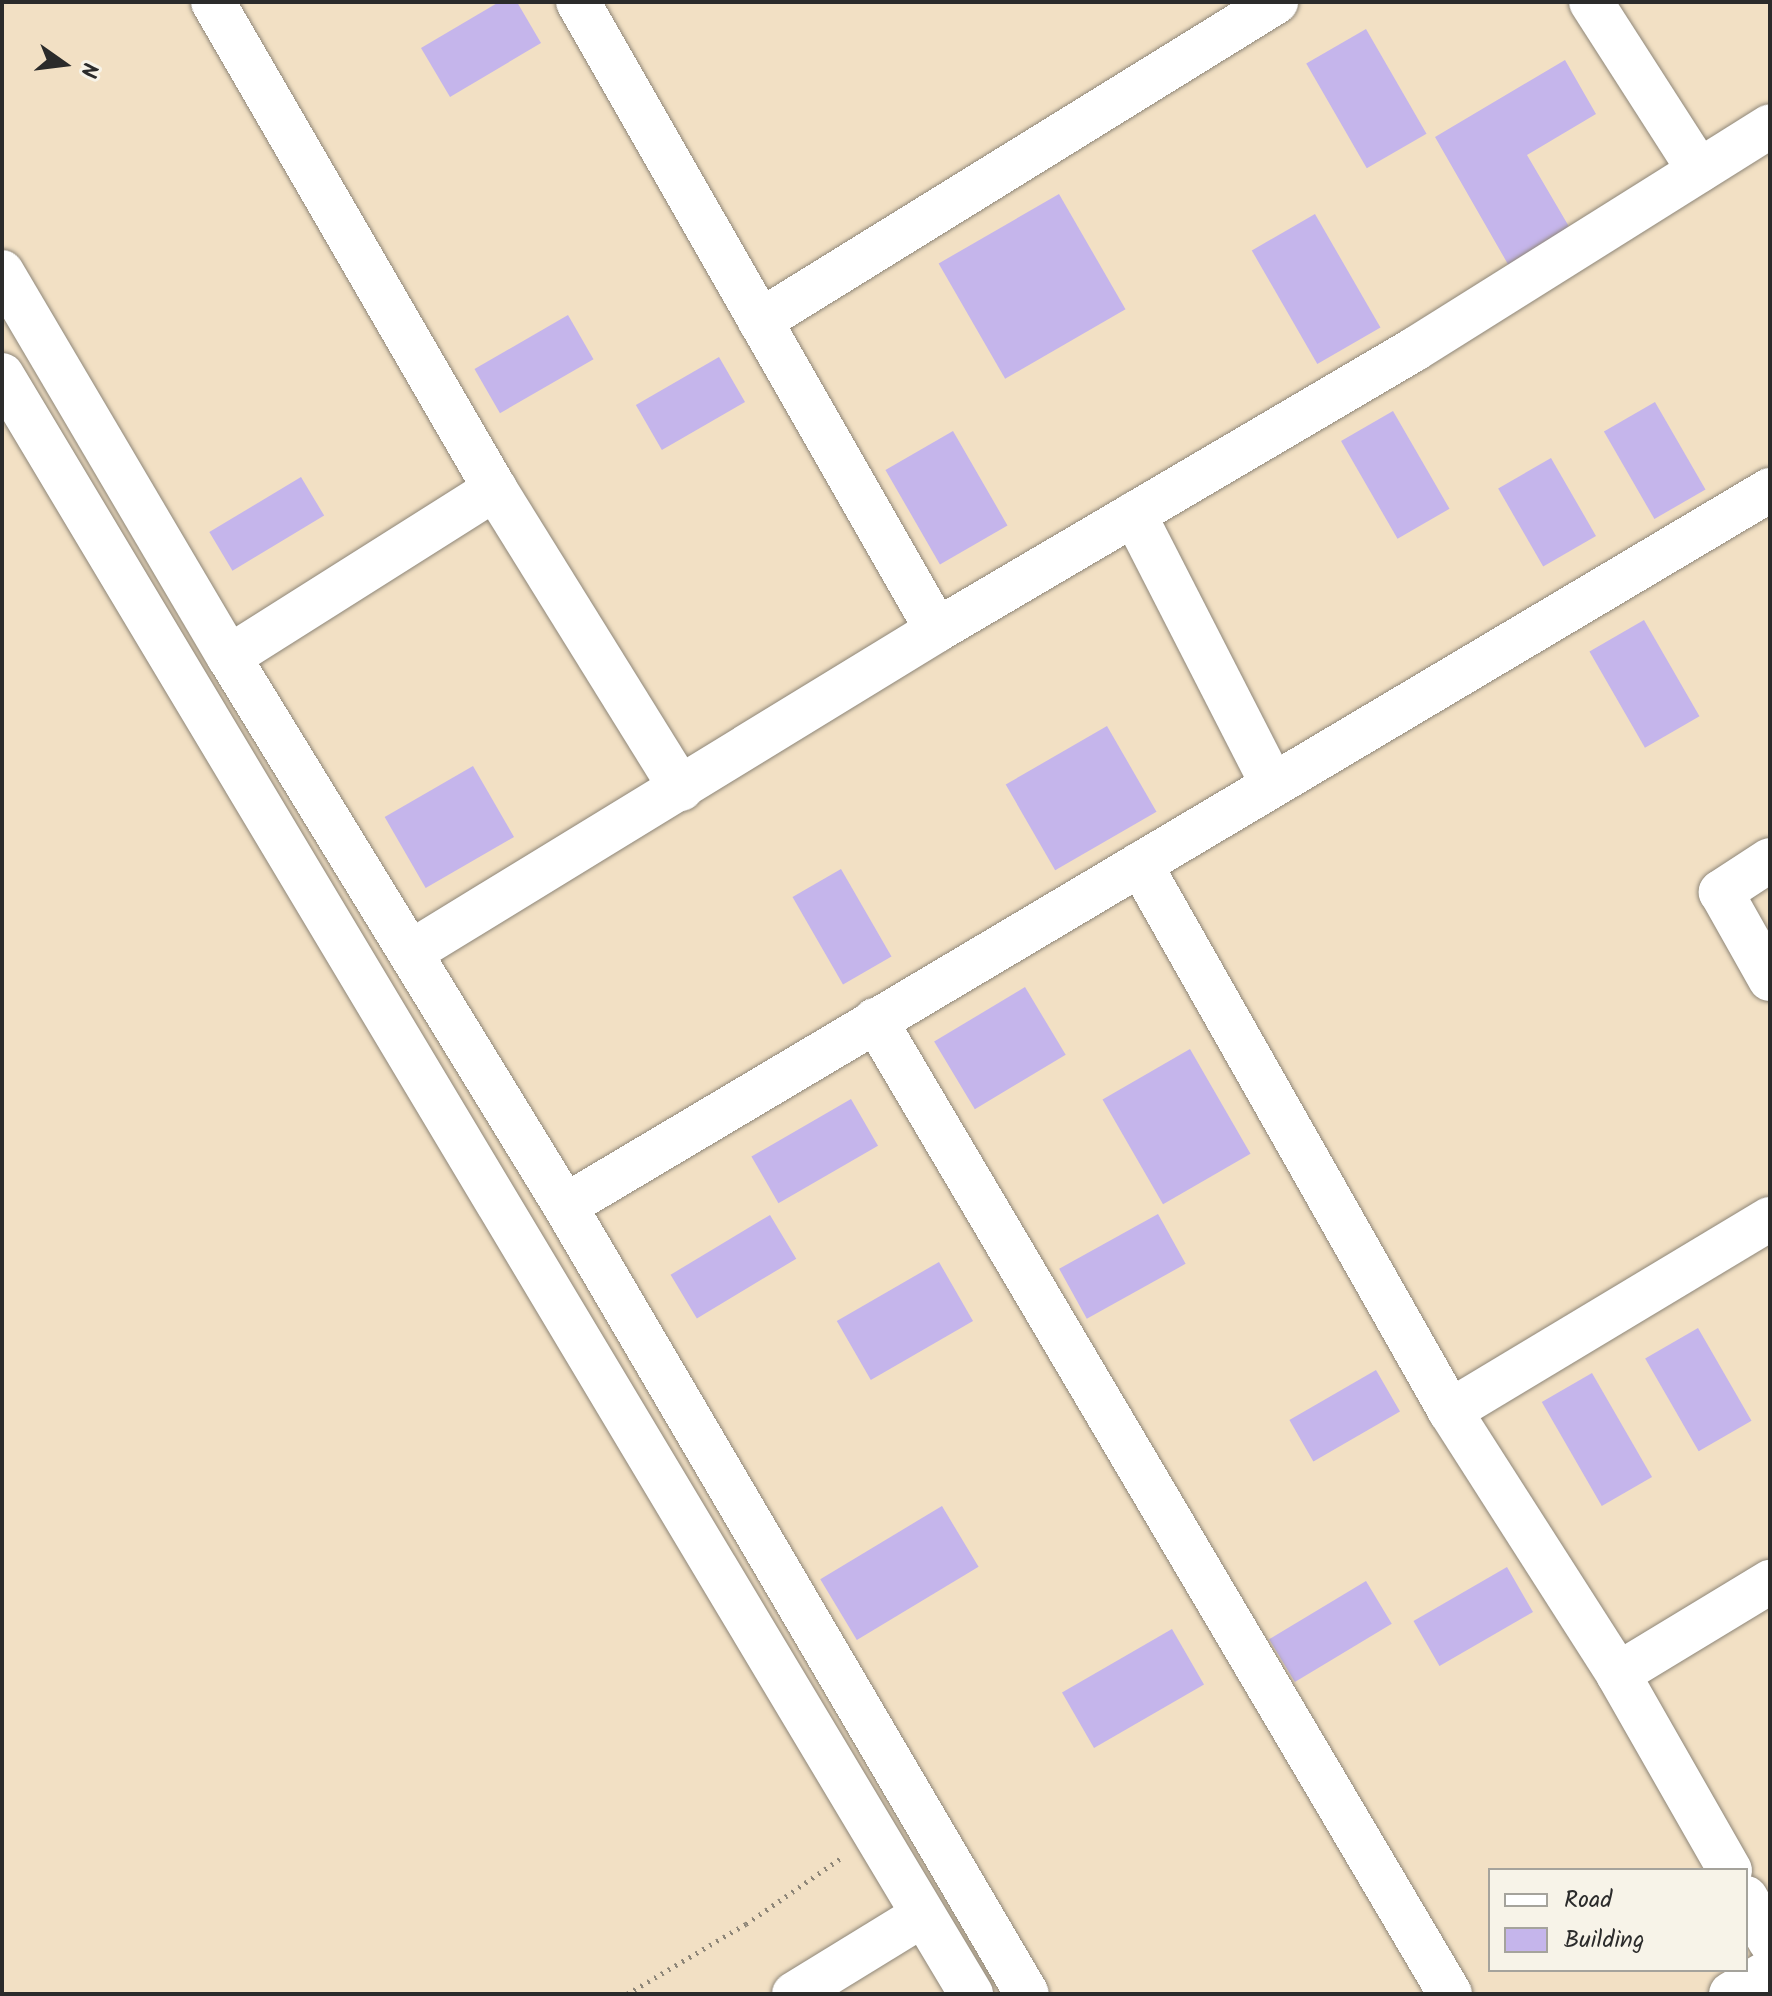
<!DOCTYPE html>
<html>
<head>
<meta charset="utf-8">
<style>
	body { margin:0 }
	#map { position:relative; width:1772px; height:1996px; overflow:hidden; background:#f2e0c4; font-family:Kalam,sans-serif }
	div>[style] { position:absolute }
	[style*='--x'] { left:calc(var(--x)*1px); top:calc(var(--y)*1px); width:calc(var(--w)*1px); rotate:calc(var(--a)*1deg) }
	.building>* { inset:0; background:#c5b5eb; transform-origin:0 0 }
	.path>* { height:5px; margin-top:-2.5px; transform-origin:0; background:repeating-linear-gradient(90deg,#8e8678 0 2px,transparent 0 8px) }
	.roads { filter:drop-shadow(0 0 2px #8e8678) drop-shadow(0 0 2px #8e8678) }
	.minor>* { height:44px; margin:-22px; padding:0 22px; transform-origin:22px; border-radius:22px; background:#fff }
	span { translate:-50% -50%; white-space:nowrap; text-align:center; line-height:1.15; -webkit-text-stroke:8px #f7f3e8; paint-order:stroke }
	.frame { position:absolute; inset:0; border:4px solid #2b2b2b; pointer-events:none }
	.legend { position:absolute; left:1488px; top:1868px; width:260px; height:104px; box-sizing:border-box; background:#f7f3e8; border:2px solid #a5a39c; margin:0; padding:10px 14px; list-style:none; font-size:24px; color:#2b2b2b }
	.legend li { display:flex; align-items:center; gap:16px; height:40px }
	.legend b { width:40px; border:2px solid #a5a39c }
	.north { position:absolute; left:24px; top:24px; width:80px; height:80px; -webkit-text-stroke:6px #f7f3e8; paint-order:stroke; rotate:104deg; font-size:22px; font-weight:700; line-height:32px; text-align:center; color:#2b2b2b }
	.north::after { content:''; display:block; margin:auto; width:28px; height:36px; background:#2b2b2b; clip-path:polygon(50% 0,100% 100%,50% 72%,0 100%) }
</style>
</head>
<body>
<div id="map">
	<div class="building">
		<i style="clip-path:polygon(499px 2px,517px 2px,541px 43px,450px 97px,421px 48px)"></i>
		<i style="left:1366px;top:29px;width:121px;height:69px;rotate:60deg"></i>
		<i style="clip-path:polygon(1565px 60px,1596px 114px,1527px 155px,1571px 230px,1509px 266px,1435px 137px)"></i>
		<i style="left:1059px;top:194px;width:133px;height:139px;rotate:60deg"></i>
		<i style="left:1315px;top:214px;width:131px;height:73px;rotate:60deg"></i>
		<i style="left:568px;top:315px;width:51px;height:108px;rotate:60deg"></i>
		<i style="left:719px;top:357px;width:52px;height:96px;rotate:60deg"></i>
		<i style="left:1655px;top:402px;width:101px;height:59px;rotate:60deg"></i>
		<i style="left:1393px;top:411px;width:113px;height:60px;rotate:60deg"></i>
		<i style="left:953px;top:431px;width:109px;height:78px;rotate:60deg"></i>
		<i style="left:1551px;top:458px;width:90px;height:61px;rotate:60deg"></i>
		<i style="left:301px;top:477px;width:45px;height:107px;rotate:59deg"></i>
		<i style="left:1644px;top:620px;width:111px;height:63px;rotate:60deg"></i>
		<i style="left:1107px;top:726px;width:99px;height:117px;rotate:60deg"></i>
		<i style="left:473px;top:766px;width:82px;height:102px;rotate:60deg"></i>
		<i style="left:841px;top:869px;width:101px;height:56px;rotate:60deg"></i>
		<i style="left:1025px;top:987px;width:79px;height:106px;rotate:59deg"></i>
		<i style="left:1190px;top:1049px;width:121px;height:101px;rotate:60deg"></i>
		<i style="left:851px;top:1099px;width:54px;height:115px;rotate:60deg"></i>
		<i style="left:1158px;top:1214px;width:57px;height:113px;rotate:61deg"></i>
		<i style="left:770px;top:1215px;width:51px;height:116px;rotate:59deg"></i>
		<i style="left:939px;top:1262px;width:68px;height:118px;rotate:60deg"></i>
		<i style="left:1698px;top:1328px;width:107px;height:61px;rotate:60deg"></i>
		<i style="left:1376px;top:1370px;width:48px;height:100px;rotate:60deg"></i>
		<i style="left:1592px;top:1373px;width:120px;height:58px;rotate:60deg"></i>
		<i style="left:942px;top:1506px;width:71px;height:142px;rotate:59deg"></i>
		<i style="left:1507px;top:1567px;width:52px;height:108px;rotate:60deg"></i>
		<i style="left:1366px;top:1581px;width:50px;height:113px;rotate:59deg"></i>
		<i style="left:1172px;top:1629px;width:64px;height:127px;rotate:60deg"></i>
	</div>
	<div class="path">
		<i style="--x:627;--y:1994;--w:138;--a:-30.5"></i>
		<i style="--x:746;--y:1924;--w:116;--a:-34.8"></i>
	</div>
	<div class="roads">
		<div class="minor">
			<i style="--x:213;--y:2;--w:563;--a:59.93"></i>
			<i style="--x:495;--y:489;--w:353;--a:58.2"></i>
			<i style="--x:578;--y:2;--w:723;--a:60.25"></i>
			<i style="--x:1591;--y:2;--w:200;--a:57.3"></i>
			<i style="--x:2;--y:272;--w:447;--a:59.5"></i>
			<i style="--x:229;--y:657;--w:644;--a:58.53"></i>
			<i style="--x:565;--y:1206;--w:913;--a:59.62"></i>
			<i style="--x:760;--y:321;--w:607;--a:-31.73"></i>
			<i style="--x:2;--y:375;--w:1887;--a:59.1"></i>
			<i style="--x:1134;--y:514;--w:303;--a:62.9"></i>
			<i style="--x:229;--y:657;--w:315;--a:-32.3"></i>
			<i style="--x:1770;--y:860;--w:59;--a:146.9"></i>
			<i style="--x:1721;--y:892;--w:100;--a:60.6"></i>
			<i style="--x:1140;--y:864;--w:629;--a:60.46"></i>
			<i style="--x:1450;--y:1411;--w:312;--a:57.4"></i>
			<i style="--x:1618;--y:1674;--w:226;--a:60.3"></i>
			<i style="--x:411;--y:952;--w:617;--a:-31.47"></i>
			<i style="--x:937;--y:630;--w:554;--a:-30.45"></i>
			<i style="--x:1415;--y:349;--w:419;--a:-32.1"></i>
			<i style="--x:875;--y:1020;--w:1131;--a:59.44"></i>
			<i style="--x:565;--y:1206;--w:1402;--a:-30.72"></i>
			<i style="--x:1450;--y:1411;--w:373;--a:-31"></i>
			<i style="--x:1618;--y:1674;--w:178;--a:-31.2"></i>
			<i style="--x:1746;--y:1898;--w:49;--a:60.8"></i>
			<i style="--x:794;--y:1994;--w:151;--a:-31.5"></i>
			<i style="--x:1731;--y:1994;--w:45;--a:-30.5"></i>
		</div>
	</div>
	<div class="frame"></div>
	<ul class="legend">
	<li><b style="height:10px;background:#fff"></b>Road</li>
	<li><b style="height:22px;background:#c5b5eb"></b>Building</li>
	</ul>
	<div class="north">N</div>
</div>
</body>
</html>
